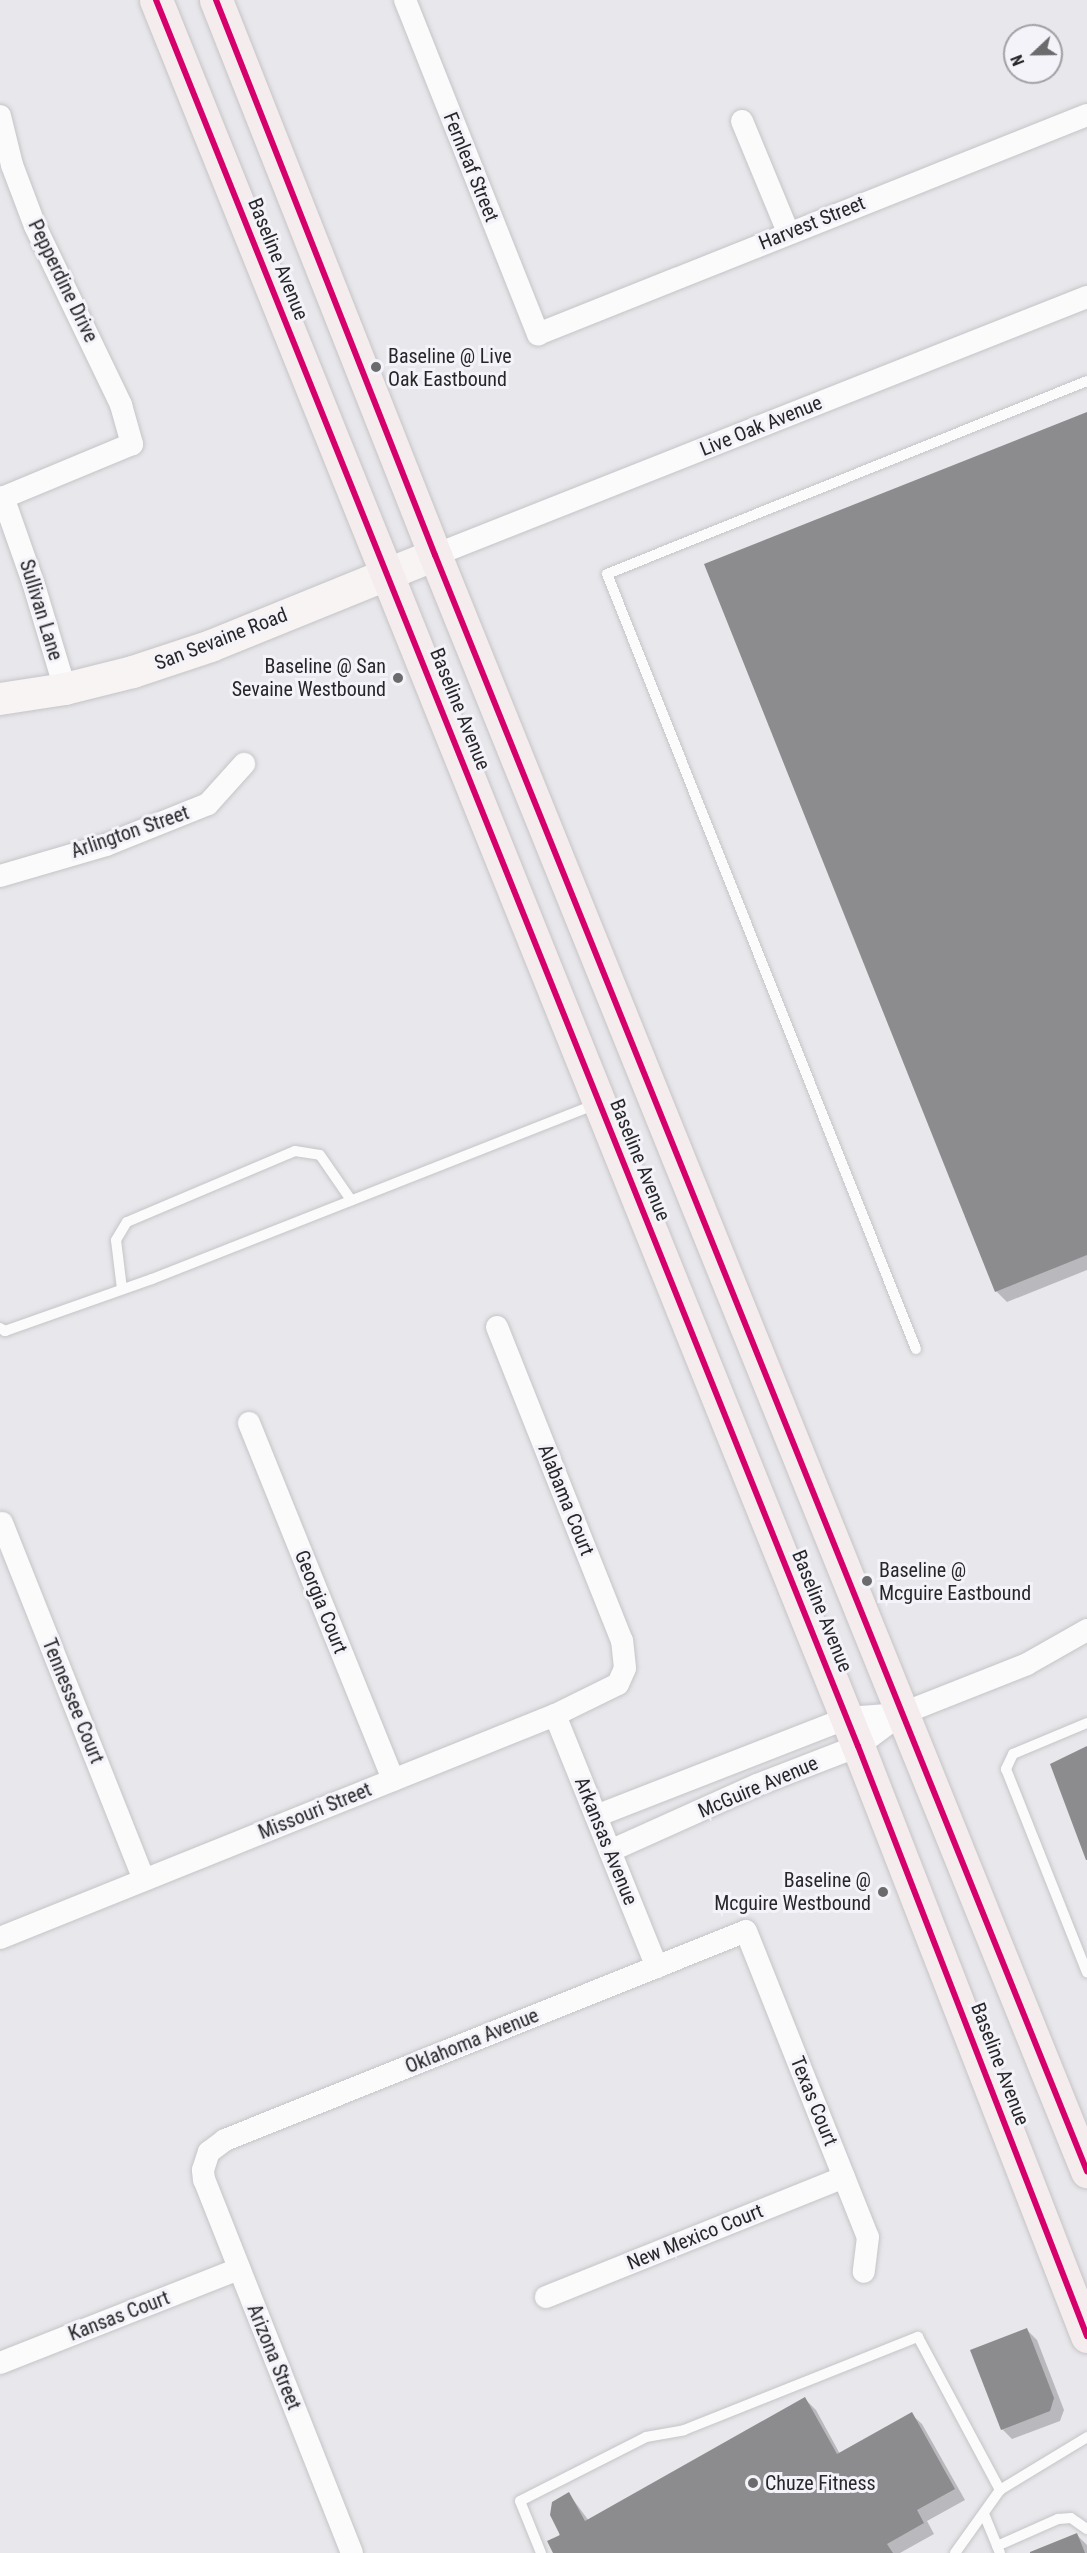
<!DOCTYPE html>
<html>
<head>
<meta charset="utf-8">
<style>
	body { margin:0 }
	#map { position:relative; width:1087px; height:2553px; overflow:hidden; background:#e8e7eb; font-family:"Roboto Condensed",sans-serif }
	div>[style] { position:absolute }
	[style*='--x'] { left:calc(var(--x)*1px); top:calc(var(--y)*1px); width:calc(var(--w)*1px); rotate:calc(var(--a)*1deg) }
	.shadow>* { inset:0; background:#0003 }
	.building>* { inset:0; background:#8c8c8e }
	.roads { filter:drop-shadow(0 0 2px #c5c4c7) drop-shadow(0 0 2px #c5c4c7) }
	.lane>* { height:10px; margin:-5px; padding:0 5px; transform-origin:5px; border-radius:5px; background:#fcfbfc }
	.street>* { height:22px; margin:-11px; padding:0 11px; transform-origin:11px; border-radius:11px; background:#fcfbfc }
	.secondary>* { height:32px; margin:-16px; padding:0 16px; transform-origin:16px; border-radius:16px; background:#f8f4f4 }
	.primary>* { height:33px; margin:-16.5px; padding:0 16.5px; transform-origin:16.5px; border-radius:16.5px; background:#f4eced }
	.cycleway>* { height:6px; margin:-3px; padding:0 3px; transform-origin:3px; border-radius:3px; background:#d6006c }
	.dots>* { width:16px; height:16px; translate:-50% -50%; box-sizing:border-box; border:3px solid #f4f3f9; border-radius:50% }
	span { translate:-50% -50%; white-space:nowrap; text-align:center; line-height:1.15; -webkit-text-stroke:6px #f4f3f9; paint-order:stroke }
	.street-label { font-size:20px; color:#272628 }
	.poi-label { font-size:20px; color:#272628 }
	.left { translate:0 -50%; text-align:left }
	.right { translate:-100% -50%; text-align:right }
	.north { position:absolute; left:1003px; top:24px; width:60px; height:60px; box-sizing:border-box; background:#f4f3f9; border:2px solid #a2a1a5; border-radius:50%; rotate:248deg; font-size:16px; font-weight:700; line-height:24px; text-align:center; color:#272628 }
	.north::after { content:''; display:block; margin:auto; width:21px; height:27px; background:#6b6a6c; clip-path:polygon(50% 0,100% 100%,50% 72%,0 100%) }
</style>
</head>
<body>
<div id="map">
	<div class="shadow">
		<i style="clip-path:polygon(1087px 414px,1087px 1270px,1007px 1302px,996px 1291px)"></i>
		<i style="clip-path:polygon(1026px 2329px,1037px 2340px,1064px 2410px,1060px 2421px,1012px 2439px,1002px 2429px)"></i>
		<i style="clip-path:polygon(805px 2399px,816px 2410px,840px 2454px,911px 2414px,922px 2424px,965px 2500px,927px 2521px,934px 2534px,900px 2553px,555px 2553px,569px 2494px,589px 2521px)"></i>
		<i style="clip-path:polygon(1077px 2535px,1087px 2545px,1087px 2553px,1052px 2553px)"></i>
	</div>
	<div class="building">
		<i style="clip-path:polygon(1087px 412px,1087px 1255px,995px 1292px,704px 564px)"></i>
		<i style="clip-path:polygon(1087px 1746px,1087px 1860px,1086px 1860px,1050px 1764px)"></i>
		<i style="clip-path:polygon(1027px 2328px,1054px 2398px,1050px 2411px,1001px 2430px,970px 2350px)"></i>
		<i style="clip-path:polygon(805px 2397px,837px 2454px,912px 2412px,955px 2489px,917px 2510px,924px 2523px,887px 2544px,893px 2553px,553px 2553px,547px 2541px,560px 2535px,550px 2515px,552px 2502px,569px 2492px,585px 2521px)"></i>
		<i style="clip-path:polygon(1077px 2533px,1085px 2553px,1030px 2553px,1030px 2552px)"></i>
	</div>
	<div class="roads">
		<div class="lane">
			<i style="--x:122;--y:1289;--w:49;--a:-97"></i>
			<i style="--x:116;--y:1240;--w:21;--a:-59"></i>
			<i style="--x:127;--y:1222;--w:182;--a:-22.9"></i>
			<i style="--x:295;--y:1151;--w:25;--a:9"></i>
			<i style="--x:320;--y:1155;--w:55;--a:55.4"></i>
			<i style="--x:0;--y:1328;--w:6;--a:31"></i>
			<i style="--x:5;--y:1331;--w:156;--a:-19.5"></i>
			<i style="--x:152;--y:1279;--w:477;--a:-21.5"></i>
			<i style="--x:916;--y:1349;--w:834;--a:-111.74"></i>
			<i style="--x:607;--y:574;--w:517;--a:-21.9"></i>
			<i style="--x:1087;--y:1723;--w:80;--a:157.3"></i>
			<i style="--x:1013;--y:1754;--w:17;--a:115"></i>
			<i style="--x:1006;--y:1769;--w:219;--a:68.3"></i>
			<i style="--x:984;--y:2514;--w:42;--a:67.7"></i>
			<i style="--x:997;--y:2546;--w:67;--a:-23.9"></i>
			<i style="--x:1058;--y:2519;--w:13;--a:-4"></i>
			<i style="--x:1071;--y:2518;--w:19;--a:35"></i>
			<i style="--x:541;--y:2553;--w:56;--a:-112"></i>
			<i style="--x:520;--y:2501;--w:141;--a:-26.9"></i>
			<i style="--x:646;--y:2437;--w:39;--a:-10"></i>
			<i style="--x:684;--y:2430;--w:252;--a:-21.7"></i>
			<i style="--x:918;--y:2337;--w:174;--a:61.8"></i>
			<i style="--x:955;--y:2553;--w:77;--a:-54.5"></i>
			<i style="--x:1000;--y:2490;--w:102;--a:-31.3"></i>
		</div>
		<div class="street">
			<i style="--x:405;--y:0;--w:360;--a:68.3"></i>
			<i style="--x:538;--y:334;--w:591;--a:-21.75"></i>
			<i style="--x:0;--y:116;--w:50;--a:76.2"></i>
			<i style="--x:12;--y:165;--w:65;--a:69.3"></i>
			<i style="--x:35;--y:226;--w:199;--a:64.3"></i>
			<i style="--x:121;--y:405;--w:41;--a:74.2"></i>
			<i style="--x:132;--y:444;--w:143;--a:157.4"></i>
			<i style="--x:742;--y:121;--w:120;--a:67.5"></i>
			<i style="--x:3;--y:497;--w:90;--a:70.6"></i>
			<i style="--x:33;--y:582;--w:112;--a:73.3"></i>
			<i style="--x:435;--y:555;--w:701;--a:-21.59"></i>
			<i style="--x:0;--y:876;--w:110;--a:-16.3"></i>
			<i style="--x:106;--y:845;--w:110;--a:-21.9"></i>
			<i style="--x:208;--y:804;--w:54;--a:-48"></i>
			<i style="--x:249;--y:1423;--w:385;--a:68"></i>
			<i style="--x:2;--y:1523;--w:384;--a:68.3"></i>
			<i style="--x:555;--y:1715;--w:272;--a:68"></i>
			<i style="--x:596;--y:1816;--w:269;--a:-21.3"></i>
			<i style="--x:847;--y:1718;--w:54;--a:-4.2"></i>
			<i style="--x:610;--y:1851;--w:161;--a:-24.2"></i>
			<i style="--x:757;--y:1785;--w:108;--a:-21.1"></i>
			<i style="--x:858;--y:1746;--w:54;--a:-36.7"></i>
			<i style="--x:901;--y:1714;--w:136;--a:-21.6"></i>
			<i style="--x:1027;--y:1664;--w:69;--a:-29.5"></i>
			<i style="--x:0;--y:1938;--w:598;--a:-21.89"></i>
			<i style="--x:555;--y:1715;--w:70;--a:-26.2"></i>
			<i style="--x:618;--y:1684;--w:17;--a:-66"></i>
			<i style="--x:625;--y:1668;--w:27;--a:-96"></i>
			<i style="--x:622;--y:1641;--w:338;--a:-111.7"></i>
			<i style="--x:546;--y:2297;--w:321;--a:-21.9"></i>
			<i style="--x:0;--y:2363;--w:257;--a:-21.5"></i>
			<i style="--x:352;--y:2553;--w:401;--a:-111.6"></i>
			<i style="--x:204;--y:2180;--w:10;--a:-96"></i>
			<i style="--x:203;--y:2170;--w:19;--a:-72"></i>
			<i style="--x:209;--y:2152;--w:20;--a:-37"></i>
			<i style="--x:225;--y:2140;--w:561;--a:-21.86"></i>
			<i style="--x:746;--y:1931;--w:329;--a:68.3"></i>
			<i style="--x:868;--y:2237;--w:35;--a:97"></i>
		</div>
		<div class="secondary">
			<i style="--x:0;--y:699;--w:66;--a:-8.7"></i>
			<i style="--x:65;--y:689;--w:70;--a:-14"></i>
			<i style="--x:133;--y:672;--w:82;--a:-18.4"></i>
			<i style="--x:211;--y:646;--w:242;--a:-22.1"></i>
		</div>
		<div class="primary">
			<i style="--x:156;--y:0;--w:1882;--a:68.1"></i>
			<i style="--x:858;--y:1746;--w:633;--a:68.79"></i>
			<i style="--x:216;--y:0;--w:597;--a:68.47"></i>
			<i style="--x:435;--y:555;--w:1743;--a:68.03"></i>
		</div>
	</div>
	<div class="cycleway">
		<i style="--x:156;--y:0;--w:1882;--a:68.1"></i>
		<i style="--x:858;--y:1746;--w:633;--a:68.79"></i>
		<i style="--x:216;--y:0;--w:597;--a:68.47"></i>
		<i style="--x:435;--y:555;--w:1743;--a:68.03"></i>
	</div>
	<div class="dots">
		<i style="left:376px;top:367px;background:#6b6a6c"></i>
		<i style="left:398px;top:678px;background:#6b6a6c"></i>
		<i style="left:867px;top:1581px;background:#6b6a6c"></i>
		<i style="left:883px;top:1892px;background:#6b6a6c"></i>
		<i style="left:753px;top:2483px;background:#6b6a6c"></i>
	</div>
	<div class="street-label">
		<span style="left:471px;top:167px;rotate:68deg">Fernleaf Street</span>
		<span style="left:812px;top:223px;rotate:-22deg">Harvest Street</span>
		<span style="left:278px;top:259px;rotate:68deg">Baseline Avenue</span>
		<span style="left:63px;top:281px;rotate:64deg">Pepperdine Drive</span>
		<span style="left:761px;top:426px;rotate:-22deg">Live Oak Avenue</span>
		<span style="left:41px;top:610px;rotate:73deg">Sullivan Lane</span>
		<span style="left:221px;top:639px;rotate:-21deg">San Sevaine Road</span>
		<span style="left:460px;top:709px;rotate:68deg">Baseline Avenue</span>
		<span style="left:130px;top:832px;rotate:-19deg">Arlington Street</span>
		<span style="left:640px;top:1160px;rotate:68deg">Baseline Avenue</span>
		<span style="left:566px;top:1500px;rotate:68deg">Alabama Court</span>
		<span style="left:321px;top:1602px;rotate:68deg">Georgia Court</span>
		<span style="left:822px;top:1611px;rotate:68deg">Baseline Avenue</span>
		<span style="left:73px;top:1701px;rotate:68deg">Tennessee Court</span>
		<span style="left:758px;top:1787px;rotate:-23deg">McGuire Avenue</span>
		<span style="left:315px;top:1811px;rotate:-22deg">Missouri Street</span>
		<span style="left:606px;top:1841px;rotate:68deg">Arkansas Avenue</span>
		<span style="left:472px;top:2041px;rotate:-22deg">Oklahoma Avenue</span>
		<span style="left:1000px;top:2064px;rotate:69deg">Baseline Avenue</span>
		<span style="left:814px;top:2101px;rotate:68deg">Texas Court</span>
		<span style="left:695px;top:2237px;rotate:-22deg">New Mexico Court</span>
		<span style="left:119px;top:2316px;rotate:-21deg">Kansas Court</span>
		<span style="left:274px;top:2357px;rotate:68deg">Arizona Street</span>
	</div>
	<div class="poi-label">
		<span class="left" style="left:388px;top:368px">Baseline @ Live<br>Oak Eastbound</span>
		<span class="right" style="left:386px;top:678px">Baseline @ San<br>Sevaine Westbound</span>
		<span class="left" style="left:879px;top:1582px">Baseline @<br>Mcguire Eastbound</span>
		<span class="right" style="left:871px;top:1892px">Baseline @<br>Mcguire Westbound</span>
		<span class="left" style="left:765px;top:2483px">Chuze Fitness</span>
	</div>
	<div class="north">N</div>
</div>
</body>
</html>
